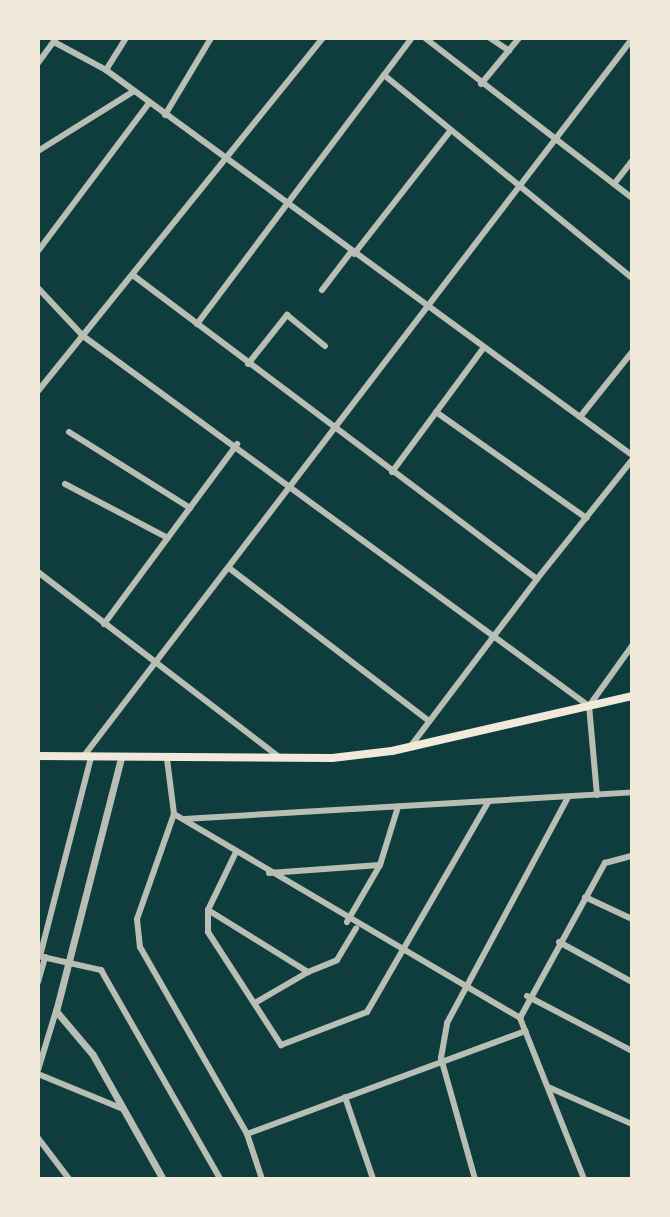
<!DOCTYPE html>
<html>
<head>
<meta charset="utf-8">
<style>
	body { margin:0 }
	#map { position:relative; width:670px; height:1217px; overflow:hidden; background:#0f3d3e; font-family:"PT Sans Narrow",sans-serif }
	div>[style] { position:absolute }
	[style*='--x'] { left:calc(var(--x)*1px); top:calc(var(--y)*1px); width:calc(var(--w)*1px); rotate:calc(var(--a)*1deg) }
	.minor>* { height:6px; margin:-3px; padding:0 3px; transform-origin:3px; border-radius:3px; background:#b8beb3 }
	.tertiary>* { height:7px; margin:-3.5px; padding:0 3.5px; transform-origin:3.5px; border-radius:3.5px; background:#b8beb3 }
	.secondary>* { height:8px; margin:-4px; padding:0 4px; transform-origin:4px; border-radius:4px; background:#f1e9da }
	span { translate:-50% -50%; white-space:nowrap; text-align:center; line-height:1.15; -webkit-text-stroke:6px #f1e9da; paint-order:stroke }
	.frame { position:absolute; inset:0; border:40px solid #f1e9da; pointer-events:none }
</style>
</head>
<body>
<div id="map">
	<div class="minor">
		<i style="--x:126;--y:38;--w:38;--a:122"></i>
		<i style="--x:106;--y:70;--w:652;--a:36.2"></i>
		<i style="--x:425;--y:38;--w:262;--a:37.7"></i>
		<i style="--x:490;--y:38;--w:23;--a:34"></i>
		<i style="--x:54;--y:42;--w:59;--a:28.3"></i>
		<i style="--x:38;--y:63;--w:31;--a:-54"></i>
		<i style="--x:384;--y:75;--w:320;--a:39.3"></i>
		<i style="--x:481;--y:84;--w:60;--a:-50.4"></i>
		<i style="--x:165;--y:115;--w:90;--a:-59.1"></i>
		<i style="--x:38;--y:151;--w:113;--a:-32"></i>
		<i style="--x:614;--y:184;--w:29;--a:-52"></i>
		<i style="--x:38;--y:251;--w:185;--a:-53.1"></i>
		<i style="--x:354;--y:254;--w:157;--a:-52"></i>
		<i style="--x:134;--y:276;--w:504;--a:36.94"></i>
		<i style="--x:537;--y:579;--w:152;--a:-51.4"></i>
		<i style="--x:38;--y:288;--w:66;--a:46.8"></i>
		<i style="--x:83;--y:336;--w:627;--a:36.18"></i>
		<i style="--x:322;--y:290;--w:48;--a:-52.7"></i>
		<i style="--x:197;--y:324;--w:358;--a:-53.1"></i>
		<i style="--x:248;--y:364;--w:63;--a:-51.5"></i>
		<i style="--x:287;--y:315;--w:49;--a:39.2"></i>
		<i style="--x:38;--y:391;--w:454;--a:-51.1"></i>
		<i style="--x:436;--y:412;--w:184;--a:35.2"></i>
		<i style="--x:580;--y:417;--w:83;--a:-51.3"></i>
		<i style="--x:69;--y:432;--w:143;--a:32.1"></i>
		<i style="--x:392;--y:472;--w:155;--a:-53.6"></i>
		<i style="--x:65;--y:484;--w:116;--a:27.7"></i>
		<i style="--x:229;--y:568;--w:252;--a:37.4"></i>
		<i style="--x:38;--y:572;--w:304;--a:37.5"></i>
		<i style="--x:104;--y:624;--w:224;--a:-53.5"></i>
		<i style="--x:410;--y:747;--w:211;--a:-52.9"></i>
		<i style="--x:83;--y:757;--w:904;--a:-52.6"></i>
		<i style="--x:167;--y:759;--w:55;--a:82.7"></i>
		<i style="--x:174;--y:814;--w:111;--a:109.4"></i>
		<i style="--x:137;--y:919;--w:28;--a:84"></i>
		<i style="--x:140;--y:947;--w:215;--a:60.2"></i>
		<i style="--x:247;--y:1134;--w:297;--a:-20.3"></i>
		<i style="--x:597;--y:795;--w:89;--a:-95.1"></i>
		<i style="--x:589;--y:706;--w:74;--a:-54.4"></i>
		<i style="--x:174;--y:814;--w:402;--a:30.5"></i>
		<i style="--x:520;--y:1018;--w:173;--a:68.3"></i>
		<i style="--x:184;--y:819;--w:449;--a:-3.4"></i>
		<i style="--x:236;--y:852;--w:64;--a:115.8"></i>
		<i style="--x:208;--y:910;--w:22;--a:90"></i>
		<i style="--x:208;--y:932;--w:135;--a:57.1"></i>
		<i style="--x:281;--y:1045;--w:92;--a:-21"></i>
		<i style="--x:367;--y:1012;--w:242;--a:-60"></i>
		<i style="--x:380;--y:865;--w:61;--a:-72.8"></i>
		<i style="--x:269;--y:873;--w:111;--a:-4.1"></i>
		<i style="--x:380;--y:865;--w:66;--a:120.1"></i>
		<i style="--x:585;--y:897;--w:52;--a:25.1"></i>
		<i style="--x:208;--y:910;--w:118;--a:31.8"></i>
		<i style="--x:308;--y:972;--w:31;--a:-22"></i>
		<i style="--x:337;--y:960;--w:37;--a:-59"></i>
		<i style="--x:559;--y:942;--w:83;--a:28.7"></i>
		<i style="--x:38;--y:956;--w:65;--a:12.5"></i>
		<i style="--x:101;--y:970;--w:241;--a:60.3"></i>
		<i style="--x:40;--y:956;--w:205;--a:-75.6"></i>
		<i style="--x:38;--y:982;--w:26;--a:-74"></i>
		<i style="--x:527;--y:996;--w:119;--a:27.6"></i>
		<i style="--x:255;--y:1003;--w:61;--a:-30.3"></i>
		<i style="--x:520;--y:1018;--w:177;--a:-61.3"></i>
		<i style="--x:605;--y:863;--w:28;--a:-15"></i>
		<i style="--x:38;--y:1070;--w:62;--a:-73"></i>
		<i style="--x:38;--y:1074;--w:92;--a:22.4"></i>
		<i style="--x:548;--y:1087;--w:92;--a:23.8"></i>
		<i style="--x:345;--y:1097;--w:87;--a:71.1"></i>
		<i style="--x:247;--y:1134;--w:47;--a:71.6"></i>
		<i style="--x:38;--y:1138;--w:51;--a:52.9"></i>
		<i style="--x:475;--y:1179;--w:126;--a:-105.7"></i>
		<i style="--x:441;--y:1058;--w:36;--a:-80"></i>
		<i style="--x:447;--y:1023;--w:256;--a:-61.8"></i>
	</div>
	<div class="tertiary">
		<i style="--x:121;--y:758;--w:261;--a:104.4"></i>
		<i style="--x:56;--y:1011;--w:57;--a:49.9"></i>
		<i style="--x:93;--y:1055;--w:142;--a:60.6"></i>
	</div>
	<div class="secondary">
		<i style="--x:38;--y:756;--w:294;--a:0.4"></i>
		<i style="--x:332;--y:758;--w:60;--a:-6.7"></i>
		<i style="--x:392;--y:751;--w:246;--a:-12.9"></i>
	</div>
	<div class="frame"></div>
</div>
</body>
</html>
